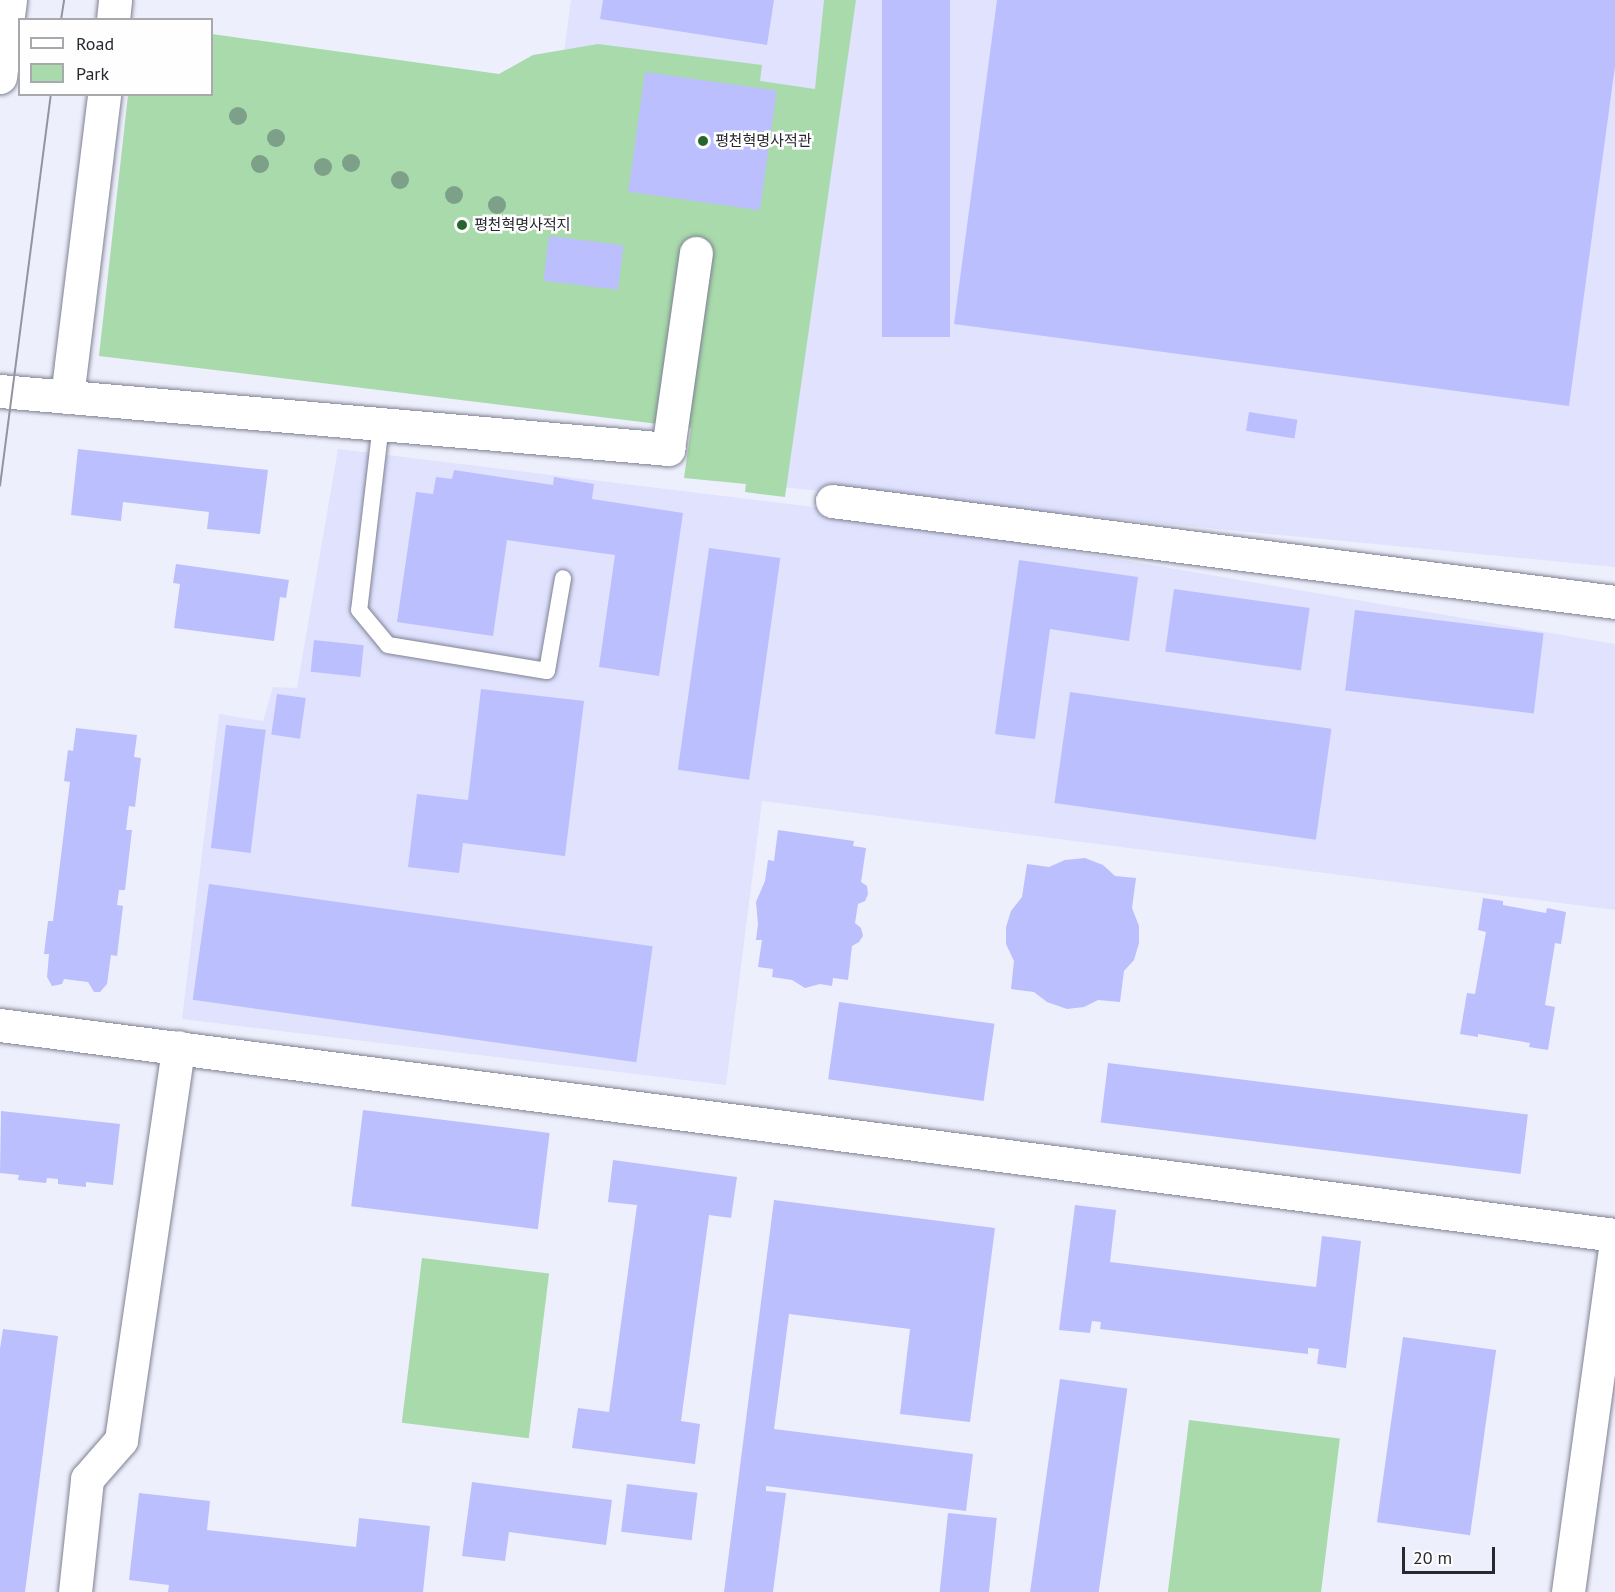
<!DOCTYPE html>
<html>
<head>
<meta charset="utf-8">
<style>
	body { margin:0 }
	#map { position:relative; width:1615px; height:1592px; overflow:hidden; background:#eeeffc; font-family:"PT Sans","Noto Sans KR",sans-serif }
	div>[style] { position:absolute }
	[style*='--x'] { left:calc(var(--x)*1px); top:calc(var(--y)*1px); width:calc(var(--w)*1px); rotate:calc(var(--a)*1deg) }
	.built>* { inset:0; background:#e0e2fe }
	.green>* { inset:0; background:#a9daab; transform-origin:0 0 }
	.building>* { inset:0; background:#bbbffd; transform-origin:0 0 }
	.roads { filter:drop-shadow(0 0 2px #7f8193) drop-shadow(0 0 2px #7f8193) }
	.service>* { height:16px; margin:-8px; padding:0 8px; transform-origin:8px; border-radius:8px; background:#fff }
	.minor>* { height:33px; margin:-16.5px; padding:0 16.5px; transform-origin:16.5px; border-radius:16.5px; background:#fff }
	.tertiary>* { height:33px; margin:-16.5px; padding:0 16.5px; transform-origin:16.5px; border-radius:16.5px; background:#fff }
	.trunk>* { height:33px; margin:-16.5px; padding:0 16.5px; transform-origin:16.5px; border-radius:16.5px; background:#fff }
	.tram>* { height:1.5px; margin:-0.75px; padding:0 0.75px; transform-origin:0.75px; border-radius:0.75px; background:#93949f }
	.trees>* { width:18px; height:18px; margin:-9px; border-radius:50%; background:#7ca188 }
	.dots>* { width:16px; height:16px; translate:-50% -50%; box-sizing:border-box; border:3px solid #fefefe; border-radius:50% }
	span { translate:-50% -50%; white-space:nowrap; text-align:center; line-height:1.15; -webkit-text-stroke:5px #fefefe; paint-order:stroke }
	.poi-label { font-size:15px; color:#282930 }
	.left { translate:0 -50%; text-align:left }
	.legend { position:absolute; left:18px; top:18px; width:195px; height:78px; box-sizing:border-box; background:#fefefe; border:2px solid #a8a9ac; margin:0; padding:8px 10px; list-style:none; font-size:18px; color:#282930 }
	.legend li { display:flex; align-items:center; gap:12px; height:30px }
	.legend b { width:30px; border:2px solid #a8a9ac }
	.scale { position:absolute; left:1402px; top:1547px; width:93px; height:27px; box-sizing:border-box; border:3px solid #282930; border-top:0; padding-left:8px; font-size:18px; line-height:21px; white-space:nowrap; color:#282930; -webkit-text-stroke:4px #fefefe; paint-order:stroke }
</style>
</head>
<body>
<div id="map">
	<div class="built">
		<i style="clip-path:polygon(571px 0,1615px 0,1615px 567px,780px 487px,560px 83px)"></i>
		<i style="clip-path:polygon(338px 449px,806px 506px,1615px 644px,1615px 910px,762px 801px,726px 1085px,182px 1019px,219px 714px,263px 721px,273px 687px,297px 688px)"></i>
	</div>
	<div class="green">
		<i style="clip-path:polygon(824px 0,856px 0,785px 497px,745px 492px,746px 484px,684px 478px,691px 428px,99px 356px,128px 95px,212px 94px,212px 34px,499px 74px,533px 55px,598px 44px,762px 65px,760px 81px,815px 89px)"></i>
		<i style="left:422px;top:1258px;width:128px;height:166px;rotate:7deg"></i>
		<i style="left:1189px;top:1420px;width:152px;height:174px;rotate:7deg"></i>
	</div>
	<div class="building">
		<i style="clip-path:polygon(603px 0,774px 0,767px 45px,600px 19px)"></i>
		<i style="left:882px;top:0;width:68px;height:337px"></i>
		<i style="clip-path:polygon(997px 0,1615px 0,1615px 66px,1569px 406px,954px 324px)"></i>
		<i style="left:645px;top:72px;width:133px;height:121px;rotate:8deg"></i>
		<i style="left:549px;top:236px;width:75px;height:45px;rotate:7deg"></i>
		<i style="left:1249px;top:412px;width:49px;height:19px;rotate:9deg"></i>
		<i style="clip-path:polygon(78px 449px,268px 470px,260px 534px,207px 529px,209px 512px,123px 502px,121px 521px,71px 515px)"></i>
		<i style="clip-path:polygon(454px 470px,553px 485px,554px 477px,594px 484px,592px 499px,683px 513px,659px 676px,599px 667px,615px 555px,507px 540px,493px 636px,397px 622px,416px 492px,433px 494px,436px 477px,452px 479px)"></i>
		<i style="left:709px;top:548px;width:72px;height:224px;rotate:8deg"></i>
		<i style="clip-path:polygon(1019px 560px,1138px 577px,1129px 641px,1050px 629px,1035px 739px,995px 734px)"></i>
		<i style="clip-path:polygon(176px 564px,289px 580px,286px 598px,280px 597px,274px 641px,174px 628px,180px 584px,173px 583px)"></i>
		<i style="left:1174px;top:589px;width:137px;height:63px;rotate:8deg"></i>
		<i style="left:1355px;top:610px;width:190px;height:81px;rotate:7deg"></i>
		<i style="left:314px;top:640px;width:50px;height:32px;rotate:6deg"></i>
		<i style="clip-path:polygon(481px 689px,584px 701px,565px 856px,463px 843px,459px 873px,408px 867px,417px 794px,468px 800px)"></i>
		<i style="left:1070px;top:692px;width:264px;height:112px;rotate:8deg"></i>
		<i style="left:277px;top:694px;width:29px;height:41px;rotate:8deg"></i>
		<i style="left:226px;top:725px;width:40px;height:124px;rotate:7deg"></i>
		<i style="clip-path:polygon(76px 728px,137px 735px,134px 757px,141px 758px,135px 807px,129px 806px,126px 830px,132px 830px,125px 890px,119px 890px,117px 905px,123px 906px,117px 956px,111px 955px,107px 984px,100px 992px,94px 992px,88px 982px,64px 979px,62px 984px,52px 986px,47px 977px,49px 954px,44px 954px,48px 921px,53px 921px,70px 782px,64px 781px,68px 750px,73px 751px)"></i>
		<i style="clip-path:polygon(778px 830px,854px 841px,853px 846px,866px 848px,861px 882px,867px 886px,868px 894px,865px 901px,858px 904px,855px 923px,861px 928px,863px 936px,859px 942px,852px 946px,848px 980px,833px 978px,832px 986px,820px 984px,805px 988px,792px 980px,772px 977px,773px 969px,758px 967px,762px 940px,756px 940px,758px 924px,756px 902px,765px 881px,768px 860px,774px 861px)"></i>
		<i style="clip-path:polygon(1085px 858px,1103px 865px,1115px 876px,1136px 878px,1132px 908px,1139px 926px,1139px 943px,1134px 960px,1124px 971px,1120px 1002px,1098px 1000px,1084px 1007px,1067px 1009px,1047px 1002px,1034px 992px,1011px 989px,1014px 961px,1006px 944px,1006px 927px,1011px 911px,1022px 897px,1027px 864px,1049px 867px,1065px 860px)"></i>
		<i style="left:209px;top:884px;width:448px;height:117px;rotate:8deg"></i>
		<i style="clip-path:polygon(1483px 898px,1503px 901px,1503px 905px,1546px 913px,1547px 908px,1566px 912px,1561px 944px,1555px 943px,1545px 1005px,1555px 1007px,1548px 1050px,1529px 1047px,1530px 1043px,1478px 1034px,1478px 1037px,1460px 1034px,1467px 993px,1475px 994px,1486px 932px,1478px 930px)"></i>
		<i style="left:839px;top:1002px;width:157px;height:78px;rotate:8deg"></i>
		<i style="left:1108px;top:1063px;width:423px;height:60px;rotate:7deg"></i>
		<i style="left:363px;top:1110px;width:188px;height:97px;rotate:7deg"></i>
		<i style="clip-path:polygon(1px 1111px,120px 1124px,113px 1185px,86px 1182px,86px 1187px,58px 1184px,58px 1179px,47px 1178px,46px 1183px,18px 1180px,19px 1175px,0 1173px)"></i>
		<i style="clip-path:polygon(613px 1160px,737px 1177px,731px 1218px,709px 1215px,681px 1421px,700px 1424px,695px 1464px,572px 1448px,578px 1408px,609px 1412px,637px 1205px,608px 1202px)"></i>
		<i style="clip-path:polygon(774px 1200px,995px 1228px,970px 1422px,900px 1414px,910px 1329px,789px 1314px,774px 1429px,973px 1454px,966px 1511px,766px 1486px,766px 1491px,786px 1493px,773px 1592px,724px 1592px)"></i>
		<i style="clip-path:polygon(1075px 1205px,1116px 1210px,1110px 1262px,1316px 1287px,1322px 1236px,1361px 1241px,1346px 1368px,1317px 1364px,1319px 1349px,1308px 1348px,1308px 1354px,1100px 1329px,1101px 1322px,1092px 1321px,1090px 1333px,1059px 1330px)"></i>
		<i style="clip-path:polygon(3px 1329px,58px 1336px,25px 1592px,0 1592px,0 1349px)"></i>
		<i style="left:1403px;top:1337px;width:94px;height:187px;rotate:8deg"></i>
		<i style="left:1060px;top:1379px;width:68px;height:215px;rotate:8deg"></i>
		<i style="clip-path:polygon(472px 1482px,612px 1500px,606px 1545px,509px 1532px,505px 1561px,462px 1556px)"></i>
		<i style="left:627px;top:1484px;width:71px;height:48px;rotate:7deg"></i>
		<i style="clip-path:polygon(139px 1493px,210px 1501px,207px 1530px,356px 1547px,359px 1518px,430px 1526px,423px 1592px,168px 1592px,169px 1585px,129px 1580px)"></i>
		<i style="left:948px;top:1513px;width:49px;height:80px;rotate:6deg"></i>
	</div>
	<div class="roads">
		<div class="service">
			<i style="--x:381;--y:424;--w:187;--a:96.7"></i>
			<i style="--x:359;--y:610;--w:45;--a:50.4"></i>
			<i style="--x:388;--y:645;--w:161;--a:9.3"></i>
			<i style="--x:547;--y:671;--w:94;--a:-80.2"></i>
		</div>
		<div class="minor">
			<i style="--x:113;--y:20;--w:20;--a:-84"></i>
			<i style="--x:0;--y:391;--w:671;--a:4.96"></i>
			<i style="--x:668;--y:449;--w:198;--a:-81.9"></i>
			<i style="--x:67;--y:397;--w:305;--a:-83"></i>
			<i style="--x:832;--y:501;--w:789;--a:7.35"></i>
			<i style="--x:75;--y:1592;--w:114;--a:-83.9"></i>
			<i style="--x:87;--y:1479;--w:52;--a:-48.9"></i>
			<i style="--x:121;--y:1440;--w:397;--a:-81.7"></i>
			<i style="--x:1568;--y:1592;--w:347;--a:-82.2"></i>
		</div>
		<div class="tertiary">
			<i style="--x:0;--y:1025;--w:1629;--a:7.41"></i>
		</div>
		<div class="trunk">
			<i style="--x:0;--y:77;--w:78;--a:-82.6"></i>
		</div>
	</div>
	<div class="tram">
		<i style="--x:61;--y:20;--w:20;--a:-81"></i>
		<i style="--x:0;--y:486;--w:395;--a:-82.6"></i>
	</div>
	<div class="trees">
		<i style="left:238px;top:116px"></i>
		<i style="left:276px;top:138px"></i>
		<i style="left:351px;top:163px"></i>
		<i style="left:260px;top:164px"></i>
		<i style="left:323px;top:167px"></i>
		<i style="left:400px;top:180px"></i>
		<i style="left:454px;top:195px"></i>
		<i style="left:497px;top:205px"></i>
	</div>
	<div class="dots">
		<i style="left:703px;top:141px;background:#26652e"></i>
		<i style="left:462px;top:225px;background:#26652e"></i>
	</div>
	<div class="poi-label">
		<span class="left" style="left:715px;top:141px">평천혁명사적관</span>
		<span class="left" style="left:474px;top:225px">평천혁명사적지</span>
	</div>
	<ul class="legend">
	<li><b style="height:8px;background:#fff"></b>Road</li>
	<li><b style="height:16px;background:#a9daab"></b>Park</li>
	</ul>
	<div class="scale">20 m</div>
</div>
</body>
</html>
